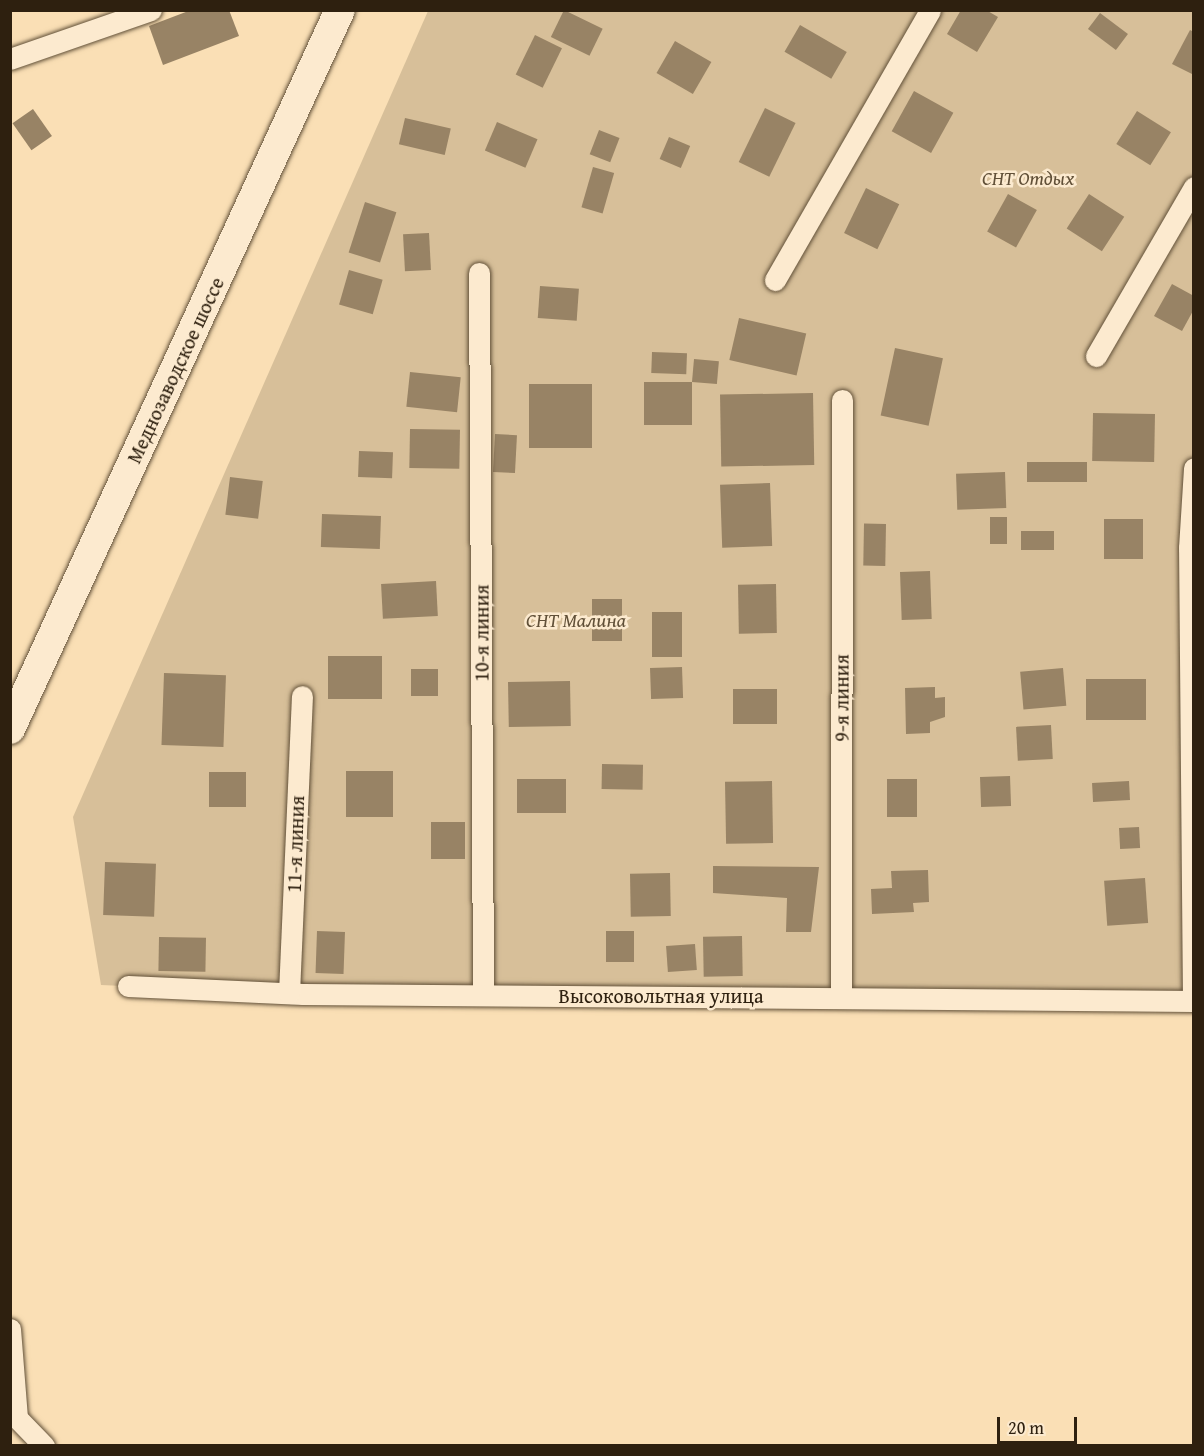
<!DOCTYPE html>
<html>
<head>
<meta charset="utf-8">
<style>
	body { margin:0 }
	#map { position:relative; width:1204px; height:1456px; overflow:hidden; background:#fadfb5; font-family:"Gentium Book Plus",serif }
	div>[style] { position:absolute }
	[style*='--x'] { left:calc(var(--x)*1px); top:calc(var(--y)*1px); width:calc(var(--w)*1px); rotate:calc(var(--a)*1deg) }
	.green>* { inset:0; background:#d7bf99 }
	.building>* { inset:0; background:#988365; transform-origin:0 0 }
	.roads { filter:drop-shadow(0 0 2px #615038) drop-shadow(0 0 2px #615038) }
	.minor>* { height:21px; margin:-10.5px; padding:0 10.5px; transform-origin:10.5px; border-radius:10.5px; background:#fceacf }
	.secondary>* { height:30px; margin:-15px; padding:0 15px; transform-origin:15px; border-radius:15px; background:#fceacf }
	span { translate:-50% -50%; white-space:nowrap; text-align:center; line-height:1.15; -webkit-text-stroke:5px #fceacf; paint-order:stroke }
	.park-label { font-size:20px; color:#615038; font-style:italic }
	.street-label { font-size:20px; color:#2e200f }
	.frame { position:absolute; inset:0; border:12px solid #2e200f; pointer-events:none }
	.scale { position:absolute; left:997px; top:1417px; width:80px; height:27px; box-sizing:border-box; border:3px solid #2e200f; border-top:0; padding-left:8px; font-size:18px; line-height:21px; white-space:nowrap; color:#2e200f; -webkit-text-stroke:4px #fceacf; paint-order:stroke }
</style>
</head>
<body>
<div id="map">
	<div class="green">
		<i style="clip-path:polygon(428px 11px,1193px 11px,1193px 1001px,260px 992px,101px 985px,73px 817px)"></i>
	</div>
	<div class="building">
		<i style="clip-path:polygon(191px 10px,229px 10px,239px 36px,163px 65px,149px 26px)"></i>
		<i style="left:564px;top:10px;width:43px;height:30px;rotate:26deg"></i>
		<i style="clip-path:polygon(961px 10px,986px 10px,998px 17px,977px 52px,947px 34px)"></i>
		<i style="left:1100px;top:13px;width:35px;height:20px;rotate:37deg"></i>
		<i style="left:800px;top:25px;width:54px;height:31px;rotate:30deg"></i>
		<i style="clip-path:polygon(1190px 30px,1194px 32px,1194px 75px,1172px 64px)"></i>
		<i style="left:535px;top:35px;width:30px;height:44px;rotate:26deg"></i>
		<i style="left:675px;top:41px;width:42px;height:37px;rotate:30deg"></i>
		<i style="left:914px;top:91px;width:45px;height:46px;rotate:29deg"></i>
		<i style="left:765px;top:108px;width:34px;height:60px;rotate:26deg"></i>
		<i style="left:33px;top:109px;width:33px;height:25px;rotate:55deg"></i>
		<i style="left:1137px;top:111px;width:40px;height:39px;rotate:32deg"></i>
		<i style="left:405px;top:118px;width:47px;height:27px;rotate:13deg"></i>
		<i style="left:497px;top:122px;width:44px;height:31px;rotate:23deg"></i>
		<i style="left:599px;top:130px;width:22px;height:26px;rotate:21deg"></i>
		<i style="left:669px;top:137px;width:23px;height:24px;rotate:23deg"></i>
		<i style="left:593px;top:167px;width:22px;height:42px;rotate:16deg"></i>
		<i style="left:866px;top:188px;width:37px;height:50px;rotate:26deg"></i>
		<i style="left:1008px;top:194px;width:33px;height:43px;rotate:29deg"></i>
		<i style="left:1089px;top:194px;width:42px;height:41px;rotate:33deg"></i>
		<i style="left:365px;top:202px;width:33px;height:53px;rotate:18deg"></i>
		<i style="left:429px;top:233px;width:37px;height:26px;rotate:87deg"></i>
		<i style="left:349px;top:270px;width:35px;height:36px;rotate:16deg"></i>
		<i style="clip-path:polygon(1172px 284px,1194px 296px,1194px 309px,1182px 331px,1154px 316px)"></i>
		<i style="left:540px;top:286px;width:39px;height:32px;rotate:4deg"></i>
		<i style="left:739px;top:318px;width:69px;height:43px;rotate:13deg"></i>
		<i style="left:895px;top:348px;width:49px;height:69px;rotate:12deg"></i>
		<i style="left:652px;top:352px;width:35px;height:21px;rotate:2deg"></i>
		<i style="left:694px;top:359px;width:25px;height:23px;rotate:5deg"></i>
		<i style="left:410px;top:372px;width:51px;height:35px;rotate:6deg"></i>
		<i style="left:644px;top:382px;width:48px;height:43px"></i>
		<i style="left:592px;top:384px;width:64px;height:63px;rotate:90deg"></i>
		<i style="left:813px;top:393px;width:72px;height:93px;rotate:89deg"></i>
		<i style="left:1093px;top:413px;width:62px;height:48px;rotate:1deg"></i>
		<i style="left:410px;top:429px;width:50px;height:39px;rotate:1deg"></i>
		<i style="left:495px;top:434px;width:22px;height:38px;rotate:3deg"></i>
		<i style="left:359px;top:451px;width:34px;height:26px;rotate:2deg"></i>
		<i style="left:1087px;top:462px;width:20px;height:60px;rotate:90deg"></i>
		<i style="left:1005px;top:472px;width:36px;height:49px;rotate:88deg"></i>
		<i style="left:230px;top:477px;width:33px;height:38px;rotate:7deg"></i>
		<i style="left:770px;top:483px;width:63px;height:50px;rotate:88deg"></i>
		<i style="left:322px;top:514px;width:59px;height:33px;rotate:2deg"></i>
		<i style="left:990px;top:517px;width:17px;height:27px"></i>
		<i style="left:1143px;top:519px;width:40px;height:39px;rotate:90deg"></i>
		<i style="left:886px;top:524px;width:42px;height:22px;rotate:91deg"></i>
		<i style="left:1021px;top:531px;width:33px;height:19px"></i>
		<i style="left:930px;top:571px;width:48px;height:30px;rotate:88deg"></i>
		<i style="left:436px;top:581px;width:35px;height:55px;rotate:87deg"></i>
		<i style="left:776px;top:584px;width:49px;height:38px;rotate:89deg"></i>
		<i style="left:592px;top:599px;width:30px;height:42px"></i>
		<i style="left:652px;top:612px;width:30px;height:45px"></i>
		<i style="left:328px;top:656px;width:54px;height:43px"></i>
		<i style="left:682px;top:667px;width:31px;height:32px;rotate:88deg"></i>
		<i style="left:1063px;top:668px;width:38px;height:43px;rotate:85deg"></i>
		<i style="left:411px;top:669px;width:27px;height:27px"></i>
		<i style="left:164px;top:673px;width:62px;height:72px;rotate:2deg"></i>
		<i style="left:1086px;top:679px;width:60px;height:41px"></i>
		<i style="left:570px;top:681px;width:45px;height:62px;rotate:89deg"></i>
		<i style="clip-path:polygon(935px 687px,935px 698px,945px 697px,945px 717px,930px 722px,930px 733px,906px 734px,905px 688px)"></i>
		<i style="left:733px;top:689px;width:44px;height:35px"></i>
		<i style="left:1051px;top:725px;width:34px;height:35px;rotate:87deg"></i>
		<i style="left:602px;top:764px;width:41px;height:25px;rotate:1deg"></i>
		<i style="left:346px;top:771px;width:47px;height:46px"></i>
		<i style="left:209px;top:772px;width:37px;height:35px"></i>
		<i style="left:1010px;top:776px;width:30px;height:30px;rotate:88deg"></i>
		<i style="left:517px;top:779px;width:49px;height:34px"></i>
		<i style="left:917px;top:779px;width:38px;height:30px;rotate:90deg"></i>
		<i style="left:772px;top:781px;width:62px;height:47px;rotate:89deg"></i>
		<i style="left:1129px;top:781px;width:19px;height:37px;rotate:87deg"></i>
		<i style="left:431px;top:822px;width:34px;height:37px"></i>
		<i style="left:1139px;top:827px;width:21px;height:20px;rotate:87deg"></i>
		<i style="left:105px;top:862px;width:51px;height:53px;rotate:2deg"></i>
		<i style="clip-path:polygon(713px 866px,819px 867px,811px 932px,786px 932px,787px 898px,713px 893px)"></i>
		<i style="clip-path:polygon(928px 870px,929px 902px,913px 903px,914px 912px,872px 914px,871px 889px,892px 888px,891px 871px)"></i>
		<i style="left:670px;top:873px;width:43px;height:40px;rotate:89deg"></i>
		<i style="left:1145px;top:878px;width:45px;height:41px;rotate:86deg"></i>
		<i style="left:317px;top:931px;width:28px;height:42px;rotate:2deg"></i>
		<i style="left:606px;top:931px;width:28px;height:31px"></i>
		<i style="left:742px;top:936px;width:40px;height:39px;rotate:89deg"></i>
		<i style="left:159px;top:937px;width:47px;height:34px;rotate:1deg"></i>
		<i style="left:695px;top:944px;width:26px;height:29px;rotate:86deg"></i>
	</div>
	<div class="roads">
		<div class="minor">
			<i style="--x:10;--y:59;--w:149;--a:-19.2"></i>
			<i style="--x:479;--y:273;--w:721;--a:89.68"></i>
			<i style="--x:775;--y:280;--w:311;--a:-60.1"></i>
			<i style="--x:1096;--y:356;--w:195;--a:-59.9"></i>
			<i style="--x:128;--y:986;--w:175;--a:2.6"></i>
			<i style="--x:303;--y:994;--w:891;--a:0.45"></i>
			<i style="--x:289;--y:993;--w:297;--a:-87.5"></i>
			<i style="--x:841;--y:996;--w:596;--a:-89.9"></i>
			<i style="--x:1193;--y:1001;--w:453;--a:-90.5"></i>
			<i style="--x:1189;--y:548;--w:80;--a:-86.4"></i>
			<i style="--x:10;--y:1329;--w:89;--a:85.5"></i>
			<i style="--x:17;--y:1418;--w:39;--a:46"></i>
		</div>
		<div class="secondary">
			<i style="--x:10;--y:729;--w:791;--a:-65.35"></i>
		</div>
	</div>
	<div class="park-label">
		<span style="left:1028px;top:177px">СНТ Отдых</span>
		<span style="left:576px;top:619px">СНТ Малина</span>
	</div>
	<div class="street-label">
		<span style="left:175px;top:370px;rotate:-65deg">Меднозаводское шоссе</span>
		<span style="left:481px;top:633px;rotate:-90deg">10-я линия</span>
		<span style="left:841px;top:698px;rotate:-90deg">9-я линия</span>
		<span style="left:295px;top:844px;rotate:-88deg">11-я линия</span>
		<span style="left:661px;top:995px">Высоковольтная улица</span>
	</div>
	<div class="frame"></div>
	<div class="scale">20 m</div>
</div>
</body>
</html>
